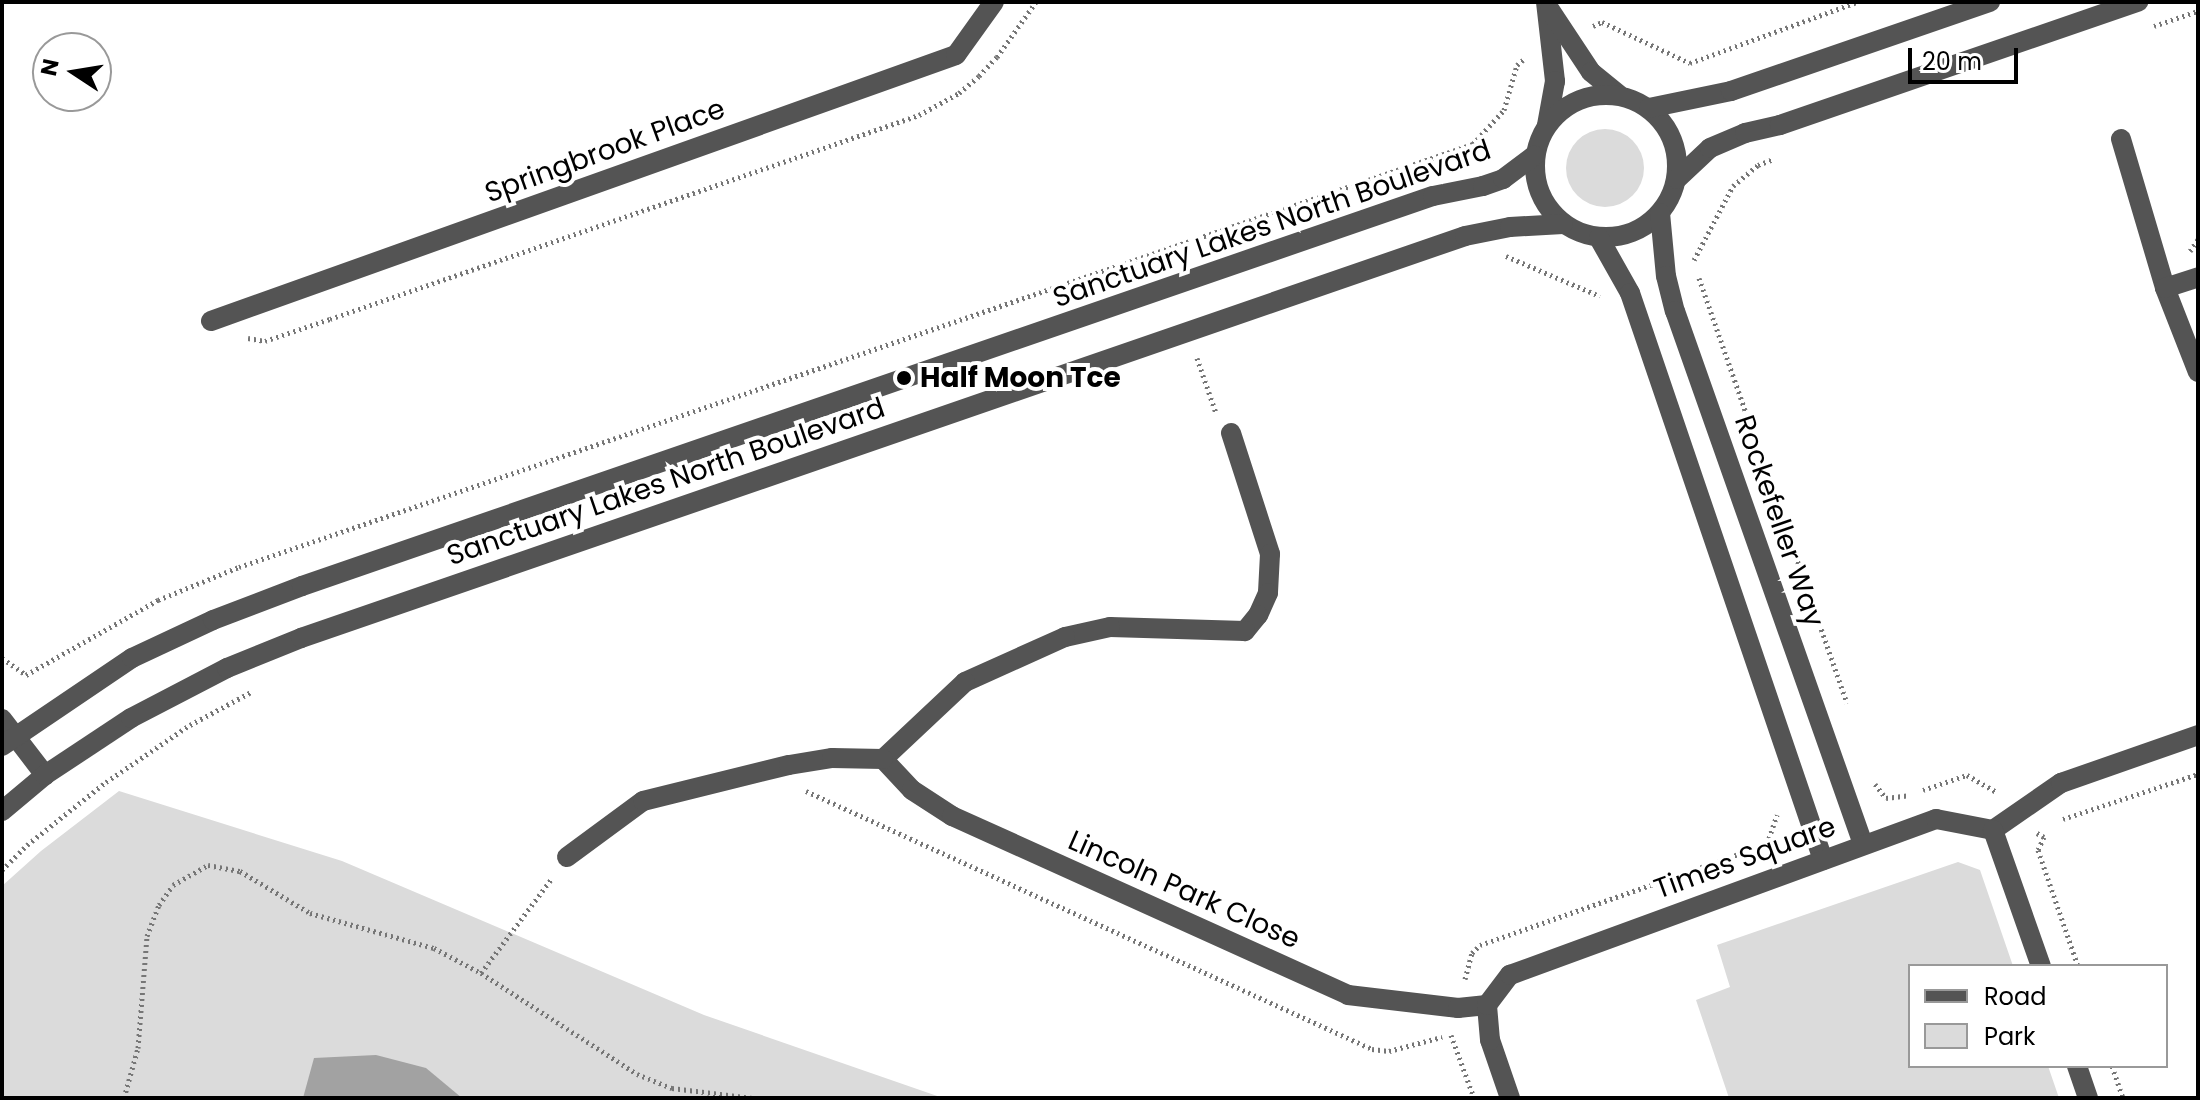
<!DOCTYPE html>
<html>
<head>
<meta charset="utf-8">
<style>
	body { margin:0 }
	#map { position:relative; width:2200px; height:1100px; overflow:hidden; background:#fff; font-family:Poppins,sans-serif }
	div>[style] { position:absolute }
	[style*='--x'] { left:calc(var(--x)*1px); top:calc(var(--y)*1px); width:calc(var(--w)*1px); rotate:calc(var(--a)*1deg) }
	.green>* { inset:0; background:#dbdbdb }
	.round { border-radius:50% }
	.water>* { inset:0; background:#a2a2a2 }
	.path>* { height:5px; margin-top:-2.5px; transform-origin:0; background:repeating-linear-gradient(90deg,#767676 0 2px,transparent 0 6px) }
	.minor>* { height:20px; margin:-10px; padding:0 10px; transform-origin:10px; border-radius:10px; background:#545454 }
	.minor>.ring { margin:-10px; padding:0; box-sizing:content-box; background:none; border:20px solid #545454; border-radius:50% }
	.dots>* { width:22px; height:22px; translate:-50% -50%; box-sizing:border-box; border:4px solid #fff; border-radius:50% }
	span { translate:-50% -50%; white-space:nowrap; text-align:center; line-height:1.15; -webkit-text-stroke:8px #fff; paint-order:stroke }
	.street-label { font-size:28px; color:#000 }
	.poi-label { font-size:28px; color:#000; font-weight:700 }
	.left { translate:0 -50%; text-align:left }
	.frame { position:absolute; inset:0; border:4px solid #000; pointer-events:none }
	.legend { position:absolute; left:1908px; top:964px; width:260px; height:104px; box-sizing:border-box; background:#fff; border:2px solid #999; margin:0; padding:10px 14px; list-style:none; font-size:24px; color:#000 }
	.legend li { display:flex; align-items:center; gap:16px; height:40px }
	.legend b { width:40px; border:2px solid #999 }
	.north { position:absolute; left:32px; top:32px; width:80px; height:80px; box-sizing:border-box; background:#fff; border:2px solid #999; border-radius:50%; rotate:282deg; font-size:22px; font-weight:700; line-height:32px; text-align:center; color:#000 }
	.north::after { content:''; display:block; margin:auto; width:28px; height:36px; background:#000; clip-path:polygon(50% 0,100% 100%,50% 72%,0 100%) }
	.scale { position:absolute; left:1908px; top:48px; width:110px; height:36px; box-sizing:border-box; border:4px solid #000; border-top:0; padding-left:10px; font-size:24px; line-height:28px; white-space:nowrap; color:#000; -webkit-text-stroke:6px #fff; paint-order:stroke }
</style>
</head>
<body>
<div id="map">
	<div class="green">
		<i class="round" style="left:1566px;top:129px;width:78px;height:78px"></i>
		<i style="clip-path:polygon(119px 791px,342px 861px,704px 1015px,943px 1098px,2px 1098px,2px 886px,41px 851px)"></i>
		<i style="clip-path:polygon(1958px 862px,1980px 870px,2013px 966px,1910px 966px,1910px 1066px,2048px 1066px,2059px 1098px,1729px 1098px,1696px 1000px,1730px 987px,1717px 945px)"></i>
	</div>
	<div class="water">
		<i style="clip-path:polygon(376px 1055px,426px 1068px,462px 1098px,303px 1098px,314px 1058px)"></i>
	</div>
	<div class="path">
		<i style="--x:1593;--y:26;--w:10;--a:-24"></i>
		<i style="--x:1602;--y:22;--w:97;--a:25"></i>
		<i style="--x:1690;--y:63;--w:178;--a:-20.1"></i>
		<i style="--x:2154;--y:26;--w:46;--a:-18.8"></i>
		<i style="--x:2190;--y:251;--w:14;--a:-56"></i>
		<i style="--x:1506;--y:256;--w:102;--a:23.1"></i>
		<i style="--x:1694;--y:260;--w:84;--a:-62.2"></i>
		<i style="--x:1733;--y:186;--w:33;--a:-40"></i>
		<i style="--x:1758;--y:165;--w:17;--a:-21"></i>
		<i style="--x:1699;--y:278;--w:450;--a:70.8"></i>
		<i style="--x:248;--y:338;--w:17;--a:10"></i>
		<i style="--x:265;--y:341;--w:69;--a:-18.7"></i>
		<i style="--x:330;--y:319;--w:623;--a:-19.1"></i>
		<i style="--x:919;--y:115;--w:46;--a:-28.8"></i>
		<i style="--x:959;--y:93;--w:26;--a:-40"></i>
		<i style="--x:979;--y:76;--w:26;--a:-47"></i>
		<i style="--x:997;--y:57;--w:67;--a:-54.7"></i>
		<i style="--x:1197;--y:358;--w:58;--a:70.9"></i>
		<i style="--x:2;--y:658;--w:29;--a:35"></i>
		<i style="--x:26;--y:675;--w:152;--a:-29.6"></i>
		<i style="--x:158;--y:600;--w:87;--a:-22.2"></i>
		<i style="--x:239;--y:567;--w:1304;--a:-18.92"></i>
		<i style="--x:1473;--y:144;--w:46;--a:-47.6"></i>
		<i style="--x:1504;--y:110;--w:47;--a:-73.9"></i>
		<i style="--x:1517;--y:65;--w:8;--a:-40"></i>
		<i style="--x:1875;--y:784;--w:18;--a:52"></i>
		<i style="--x:1886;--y:798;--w:23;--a:-7"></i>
		<i style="--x:1923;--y:790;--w:46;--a:-18.8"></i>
		<i style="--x:1967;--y:775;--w:34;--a:30"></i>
		<i style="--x:806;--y:791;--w:622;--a:24.5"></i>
		<i style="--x:1372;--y:1049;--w:17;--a:7"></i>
		<i style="--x:1389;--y:1051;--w:55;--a:-14.8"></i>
		<i style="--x:2063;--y:819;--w:142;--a:-18.4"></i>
		<i style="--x:2037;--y:833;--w:8;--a:30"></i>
		<i style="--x:2044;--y:837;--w:14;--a:115"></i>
		<i style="--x:2038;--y:850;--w:123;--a:71"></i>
		<i style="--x:2;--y:870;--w:35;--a:-45"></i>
		<i style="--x:27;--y:845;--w:101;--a:-38.6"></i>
		<i style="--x:106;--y:782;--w:102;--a:-34.2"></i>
		<i style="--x:190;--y:725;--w:69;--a:-28.4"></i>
		<i style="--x:481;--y:973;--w:119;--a:-53.2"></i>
		<i style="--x:1465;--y:979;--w:27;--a:-75"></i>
		<i style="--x:1472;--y:953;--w:11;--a:-45"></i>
		<i style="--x:1480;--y:945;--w:304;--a:-19.4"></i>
		<i style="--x:1767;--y:844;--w:31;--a:-71"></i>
		<i style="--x:1451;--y:1035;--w:67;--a:69.9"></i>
		<i style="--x:2112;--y:1066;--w:34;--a:71"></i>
		<i style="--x:124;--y:1098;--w:52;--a:-74.4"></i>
		<i style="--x:138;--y:1048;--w:112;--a:-85.4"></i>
		<i style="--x:147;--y:936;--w:33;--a:-69"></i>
		<i style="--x:159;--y:905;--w:24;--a:-55"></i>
		<i style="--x:173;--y:885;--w:40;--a:-29.7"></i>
		<i style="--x:208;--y:865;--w:33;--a:11"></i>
		<i style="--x:240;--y:871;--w:82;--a:31"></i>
		<i style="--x:310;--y:913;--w:129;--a:15.8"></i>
		<i style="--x:434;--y:948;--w:53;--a:28"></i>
		<i style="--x:481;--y:973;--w:186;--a:32.9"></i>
		<i style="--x:637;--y:1074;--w:38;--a:22"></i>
		<i style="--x:672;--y:1088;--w:81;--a:7.1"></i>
	</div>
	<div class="minor">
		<i style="--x:1546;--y:2;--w:80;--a:83.5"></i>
		<i style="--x:1555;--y:81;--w:45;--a:100.3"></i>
		<i style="--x:1550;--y:10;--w:74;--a:56.5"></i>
		<i style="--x:1591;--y:72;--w:36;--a:39"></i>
		<i class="ring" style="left:1535px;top:95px;width:122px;height:122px"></i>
		<i style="--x:1649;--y:108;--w:84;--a:-11.7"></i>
		<i style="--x:1731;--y:91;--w:274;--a:-19"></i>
		<i style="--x:2121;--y:139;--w:155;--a:73.5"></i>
		<i style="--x:2165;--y:288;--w:90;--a:68.6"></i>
		<i style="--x:1677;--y:179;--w:45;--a:-43.2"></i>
		<i style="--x:1710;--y:148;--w:38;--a:-23"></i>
		<i style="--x:1745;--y:133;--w:36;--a:-13"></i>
		<i style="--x:1780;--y:125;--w:379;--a:-19"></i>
		<i style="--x:1660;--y:213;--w:63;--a:84.6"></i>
		<i style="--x:1666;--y:276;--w:36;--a:76"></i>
		<i style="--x:1675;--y:311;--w:565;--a:70.57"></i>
		<i style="--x:1599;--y:238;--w:63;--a:60.6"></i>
		<i style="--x:1630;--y:293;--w:599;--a:71.2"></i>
		<i style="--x:2165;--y:288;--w:35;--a:-18"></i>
		<i style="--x:211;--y:321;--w:791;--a:-19.65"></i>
		<i style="--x:956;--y:55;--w:65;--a:-54.4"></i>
		<i style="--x:1231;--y:433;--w:127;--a:72.1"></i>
		<i style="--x:1270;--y:554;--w:39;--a:93"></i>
		<i style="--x:1268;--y:593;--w:24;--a:114"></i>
		<i style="--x:1258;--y:615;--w:21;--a:129"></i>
		<i style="--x:1245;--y:631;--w:135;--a:-178.3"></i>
		<i style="--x:1110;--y:627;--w:46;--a:167.5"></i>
		<i style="--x:1065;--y:637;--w:110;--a:155.8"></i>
		<i style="--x:965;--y:682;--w:112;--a:136.8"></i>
		<i style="--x:883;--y:759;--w:42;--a:46.9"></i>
		<i style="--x:912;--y:790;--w:48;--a:33"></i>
		<i style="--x:952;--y:816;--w:435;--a:24.3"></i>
		<i style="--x:1348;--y:995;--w:111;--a:6.7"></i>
		<i style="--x:1458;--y:1008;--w:29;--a:-6"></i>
		<i style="--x:2;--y:719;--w:71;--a:52.5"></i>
		<i style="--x:2;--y:746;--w:157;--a:-34.1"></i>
		<i style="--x:132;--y:658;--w:89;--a:-25.1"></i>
		<i style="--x:213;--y:620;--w:95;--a:-20.9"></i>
		<i style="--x:302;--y:586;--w:1196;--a:-19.03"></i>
		<i style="--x:1433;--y:196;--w:51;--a:-11.3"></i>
		<i style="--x:1483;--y:186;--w:21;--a:-19"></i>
		<i style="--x:1503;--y:179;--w:39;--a:-37"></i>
		<i style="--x:2;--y:811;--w:56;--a:-39.9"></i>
		<i style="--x:45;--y:775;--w:103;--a:-33.5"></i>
		<i style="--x:131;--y:718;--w:108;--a:-27.5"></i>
		<i style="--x:227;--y:668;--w:80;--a:-22.1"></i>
		<i style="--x:301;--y:638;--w:1231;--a:-19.05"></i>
		<i style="--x:1465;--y:236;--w:46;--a:-11.3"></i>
		<i style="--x:1510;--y:227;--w:53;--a:-3.2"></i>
		<i style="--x:1993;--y:830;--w:83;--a:-34.7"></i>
		<i style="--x:2061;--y:783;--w:145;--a:-19.3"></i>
		<i style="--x:567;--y:857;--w:94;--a:-36.4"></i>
		<i style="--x:643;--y:801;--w:150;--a:-13.9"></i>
		<i style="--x:789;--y:765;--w:44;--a:-9.2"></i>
		<i style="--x:832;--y:758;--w:51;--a:1.1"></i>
		<i style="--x:2077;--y:1066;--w:34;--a:71"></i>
		<i style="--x:1510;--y:1098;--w:61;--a:-109"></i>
		<i style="--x:1490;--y:1040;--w:35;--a:-95"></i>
		<i style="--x:1487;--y:1005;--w:38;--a:-53"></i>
		<i style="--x:1510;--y:975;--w:454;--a:-20.1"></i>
		<i style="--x:1936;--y:819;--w:58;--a:10.9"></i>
		<i style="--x:1993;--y:830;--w:144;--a:70.6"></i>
	</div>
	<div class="dots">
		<i style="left:904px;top:378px;background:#000"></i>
	</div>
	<div class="street-label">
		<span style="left:605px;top:151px;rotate:-20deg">Springbrook Place</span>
		<span style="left:1272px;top:224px;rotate:-19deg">Sanctuary Lakes North Boulevard</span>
		<span style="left:666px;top:482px;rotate:-19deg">Sanctuary Lakes North Boulevard</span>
		<span style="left:1779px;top:521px;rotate:71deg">Rockefeller Way</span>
		<span style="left:1745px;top:858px;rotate:-20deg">Times Square</span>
		<span style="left:1184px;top:890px;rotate:24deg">Lincoln Park Close</span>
	</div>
	<div class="poi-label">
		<span class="left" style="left:920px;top:378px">Half Moon Tce</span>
	</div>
	<div class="frame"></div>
	<ul class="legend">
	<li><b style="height:10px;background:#545454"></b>Road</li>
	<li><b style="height:22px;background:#dbdbdb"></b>Park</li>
	</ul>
	<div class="north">N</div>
	<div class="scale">20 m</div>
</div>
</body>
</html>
